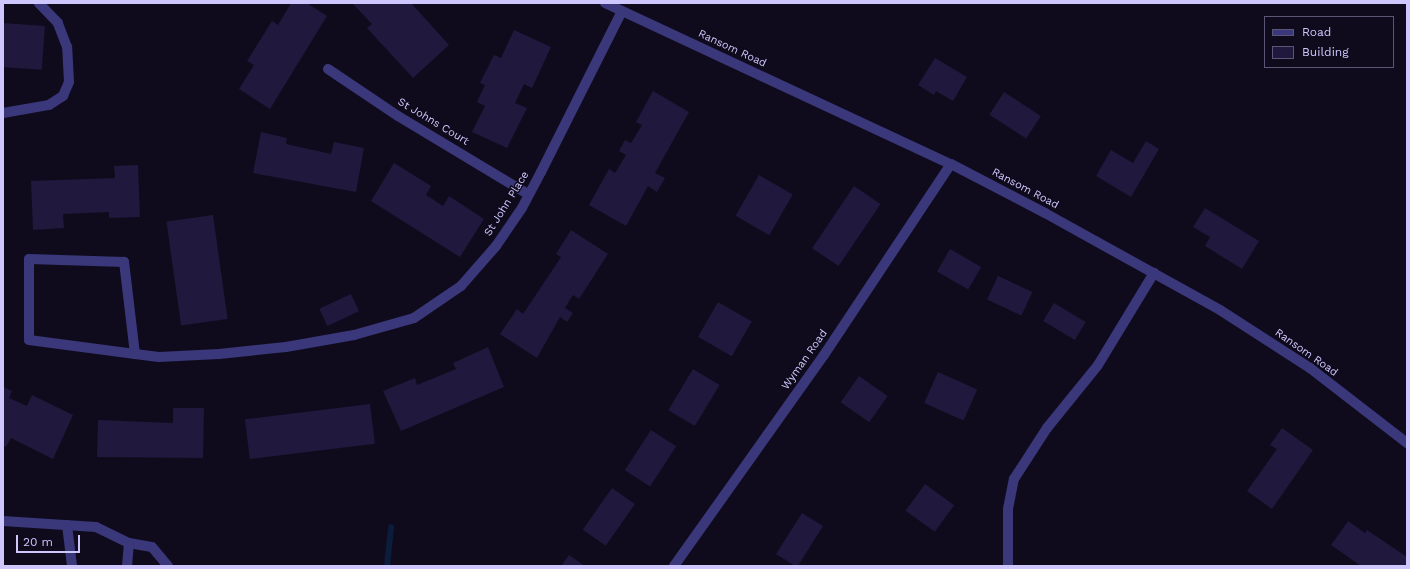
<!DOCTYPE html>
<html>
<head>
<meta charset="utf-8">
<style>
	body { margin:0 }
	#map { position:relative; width:1410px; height:569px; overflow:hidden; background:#0f0b1c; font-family:"Work Sans",sans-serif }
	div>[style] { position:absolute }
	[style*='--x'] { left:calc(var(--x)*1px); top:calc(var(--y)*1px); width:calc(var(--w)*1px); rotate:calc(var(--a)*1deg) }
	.stream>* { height:6px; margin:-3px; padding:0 3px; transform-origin:3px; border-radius:3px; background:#0b1c3c }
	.building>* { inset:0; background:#20183d; transform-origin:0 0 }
	.minor>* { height:10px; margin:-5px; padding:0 5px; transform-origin:5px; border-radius:5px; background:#3a377b }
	span { translate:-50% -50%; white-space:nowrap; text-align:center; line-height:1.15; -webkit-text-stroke:3px #0f0b1c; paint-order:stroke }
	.street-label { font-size:11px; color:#cec7fe }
	.frame { position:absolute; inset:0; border:4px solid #cec7fe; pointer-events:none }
	.legend { position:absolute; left:1264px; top:16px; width:130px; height:52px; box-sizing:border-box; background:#0f0b1c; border:1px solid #5b5676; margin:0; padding:5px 7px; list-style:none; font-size:12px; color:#cec7fe }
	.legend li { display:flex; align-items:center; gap:8px; height:20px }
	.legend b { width:20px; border:1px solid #5b5676 }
	.scale { position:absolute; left:16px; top:535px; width:64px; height:18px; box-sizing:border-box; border:2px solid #cec7fe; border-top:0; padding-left:5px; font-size:12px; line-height:14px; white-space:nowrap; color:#cec7fe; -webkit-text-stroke:3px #0f0b1c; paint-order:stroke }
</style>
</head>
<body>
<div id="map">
	<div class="stream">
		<i style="--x:387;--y:566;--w:39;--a:-84"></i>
	</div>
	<div class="building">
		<i style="clip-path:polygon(291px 3px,307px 3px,327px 16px,270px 109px,239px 89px,254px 65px,247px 61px,272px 21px,278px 25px)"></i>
		<i style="clip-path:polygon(352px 3px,411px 3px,449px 45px,413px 78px,367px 28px,372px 24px)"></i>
		<i style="left:3px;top:23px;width:42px;height:44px;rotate:4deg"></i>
		<i style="clip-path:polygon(514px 30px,551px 47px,532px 88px,524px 84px,515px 103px,527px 108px,507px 148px,472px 132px,485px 106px,477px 102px,485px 85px,480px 83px,494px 55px,501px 58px)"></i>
		<i style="clip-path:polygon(935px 58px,967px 77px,953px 101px,936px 91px,934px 95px,918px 85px)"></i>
		<i style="clip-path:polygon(653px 91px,689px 112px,655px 173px,665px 178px,657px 192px,648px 186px,626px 226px,589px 205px,609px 169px,615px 173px,626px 155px,619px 151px,625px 140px,631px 143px,642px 125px,636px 122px)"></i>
		<i style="left:1004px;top:92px;width:44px;height:27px;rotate:33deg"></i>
		<i style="clip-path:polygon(261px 132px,287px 138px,286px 144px,331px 154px,334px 142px,364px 148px,356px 192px,253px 173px)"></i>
		<i style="clip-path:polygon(1146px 141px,1159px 149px,1131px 197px,1096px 176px,1111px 150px,1133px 163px)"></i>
		<i style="clip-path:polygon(394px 163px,431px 186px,426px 195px,443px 206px,449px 196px,484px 219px,460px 257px,371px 201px)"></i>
		<i style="clip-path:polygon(138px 165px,140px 217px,109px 218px,109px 212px,63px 214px,64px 228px,33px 230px,31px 181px,115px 178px,114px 166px)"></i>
		<i style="left:759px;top:175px;width:39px;height:47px;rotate:30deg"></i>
		<i style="left:854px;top:186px;width:32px;height:75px;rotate:34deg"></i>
		<i style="clip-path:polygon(1205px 208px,1259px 241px,1242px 269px,1205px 246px,1210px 237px,1193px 227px)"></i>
		<i style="left:213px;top:215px;width:105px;height:47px;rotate:82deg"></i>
		<i style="clip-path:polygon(571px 230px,608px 254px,579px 299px,573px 295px,565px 308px,573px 313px,567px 322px,560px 317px,537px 358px,500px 334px,517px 309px,523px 314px,561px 257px,556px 254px)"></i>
		<i style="left:950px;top:249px;width:36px;height:26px;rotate:30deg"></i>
		<i style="left:998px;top:276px;width:38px;height:26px;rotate:25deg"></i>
		<i style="left:351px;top:294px;width:19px;height:35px;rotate:65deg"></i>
		<i style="left:718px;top:302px;width:39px;height:40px;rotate:30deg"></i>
		<i style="left:1054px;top:303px;width:37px;height:21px;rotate:31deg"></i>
		<i style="clip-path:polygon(488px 347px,504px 387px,401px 431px,383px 391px,415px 378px,417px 385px,456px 369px,453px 363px)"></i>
		<i style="left:693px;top:369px;width:31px;height:48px;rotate:31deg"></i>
		<i style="left:938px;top:372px;width:43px;height:34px;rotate:24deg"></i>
		<i style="left:859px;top:376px;width:35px;height:32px;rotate:35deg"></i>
		<i style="clip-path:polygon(3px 387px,12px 391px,9px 398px,27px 406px,32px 395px,73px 415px,53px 459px,11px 438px,6px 447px,3px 445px)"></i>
		<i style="left:370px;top:404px;width:40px;height:126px;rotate:83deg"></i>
		<i style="clip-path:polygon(173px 408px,204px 408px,203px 458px,97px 457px,98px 420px,173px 423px)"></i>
		<i style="clip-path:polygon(1282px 428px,1313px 450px,1272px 509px,1247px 491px,1277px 449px,1270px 445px)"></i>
		<i style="left:651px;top:430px;width:30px;height:48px;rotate:33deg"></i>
		<i style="left:925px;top:484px;width:36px;height:33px;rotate:36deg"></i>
		<i style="left:612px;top:488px;width:28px;height:51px;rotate:35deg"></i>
		<i style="clip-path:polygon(802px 513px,823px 526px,798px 566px,795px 566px,776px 554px)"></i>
		<i style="clip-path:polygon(1348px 521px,1365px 533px,1367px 530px,1407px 557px,1407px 566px,1361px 566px,1331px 545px)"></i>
		<i style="clip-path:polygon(569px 555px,585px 566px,561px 566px)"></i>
	</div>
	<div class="minor">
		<i style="--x:605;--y:3;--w:382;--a:25"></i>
		<i style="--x:951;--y:164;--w:106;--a:27.5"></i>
		<i style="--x:1045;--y:213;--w:200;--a:29"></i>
		<i style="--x:1220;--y:310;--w:107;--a:32.8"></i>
		<i style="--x:1310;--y:368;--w:123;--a:37.7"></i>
		<i style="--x:328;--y:69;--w:84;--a:33.9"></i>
		<i style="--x:398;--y:116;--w:152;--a:31"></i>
		<i style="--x:3;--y:113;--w:47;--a:-9.9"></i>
		<i style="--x:49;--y:105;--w:17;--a:-33"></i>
		<i style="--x:63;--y:96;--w:15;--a:-67"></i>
		<i style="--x:69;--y:82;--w:35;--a:-93"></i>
		<i style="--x:67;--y:47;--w:26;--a:-111"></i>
		<i style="--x:58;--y:23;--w:28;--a:-134"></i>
		<i style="--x:135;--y:354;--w:93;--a:-96.8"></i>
		<i style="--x:124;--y:262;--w:95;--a:-178.2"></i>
		<i style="--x:29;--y:259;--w:81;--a:90"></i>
		<i style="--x:29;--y:340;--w:107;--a:7.5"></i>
		<i style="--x:135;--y:354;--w:24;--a:7"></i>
		<i style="--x:159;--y:357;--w:60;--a:-2.9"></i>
		<i style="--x:219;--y:354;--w:67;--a:-6"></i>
		<i style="--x:286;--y:347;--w:69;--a:-10"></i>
		<i style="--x:354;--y:335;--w:62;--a:-15.8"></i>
		<i style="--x:414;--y:318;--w:57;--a:-34.2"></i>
		<i style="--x:461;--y:286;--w:53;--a:-48.8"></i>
		<i style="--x:496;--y:246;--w:46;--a:-55.6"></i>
		<i style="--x:522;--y:208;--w:41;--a:-62.2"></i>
		<i style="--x:541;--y:172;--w:180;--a:-63.3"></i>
		<i style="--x:3;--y:521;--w:93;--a:3.7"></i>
		<i style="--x:96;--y:527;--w:37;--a:26"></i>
		<i style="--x:129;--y:543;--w:23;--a:10"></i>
		<i style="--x:152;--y:547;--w:25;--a:50"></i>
		<i style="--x:67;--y:525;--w:41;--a:83"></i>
		<i style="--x:127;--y:566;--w:23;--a:-85"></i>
		<i style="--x:674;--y:566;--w:259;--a:-54.6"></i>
		<i style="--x:824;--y:355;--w:229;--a:-56.4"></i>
		<i style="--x:1008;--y:566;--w:57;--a:-90"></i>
		<i style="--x:1008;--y:509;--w:31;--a:-79"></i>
		<i style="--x:1014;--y:479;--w:61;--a:-57.1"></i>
		<i style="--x:1047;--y:428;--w:81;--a:-51"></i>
		<i style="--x:1098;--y:365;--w:108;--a:-58.7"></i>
	</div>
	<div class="street-label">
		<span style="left:732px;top:49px;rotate:25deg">Ransom Road</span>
		<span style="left:433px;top:122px;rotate:31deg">St Johns Court</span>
		<span style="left:1025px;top:189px;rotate:28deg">Ransom Road</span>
		<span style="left:507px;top:204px;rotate:-58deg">St John Place</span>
		<span style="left:1306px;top:353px;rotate:35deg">Ransom Road</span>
		<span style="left:805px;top:360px;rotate:-55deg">Wyman Road</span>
	</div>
	<div class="frame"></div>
	<ul class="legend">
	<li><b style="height:5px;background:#3a377b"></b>Road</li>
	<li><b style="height:11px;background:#20183d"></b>Building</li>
	</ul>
	<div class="scale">20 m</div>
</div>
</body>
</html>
